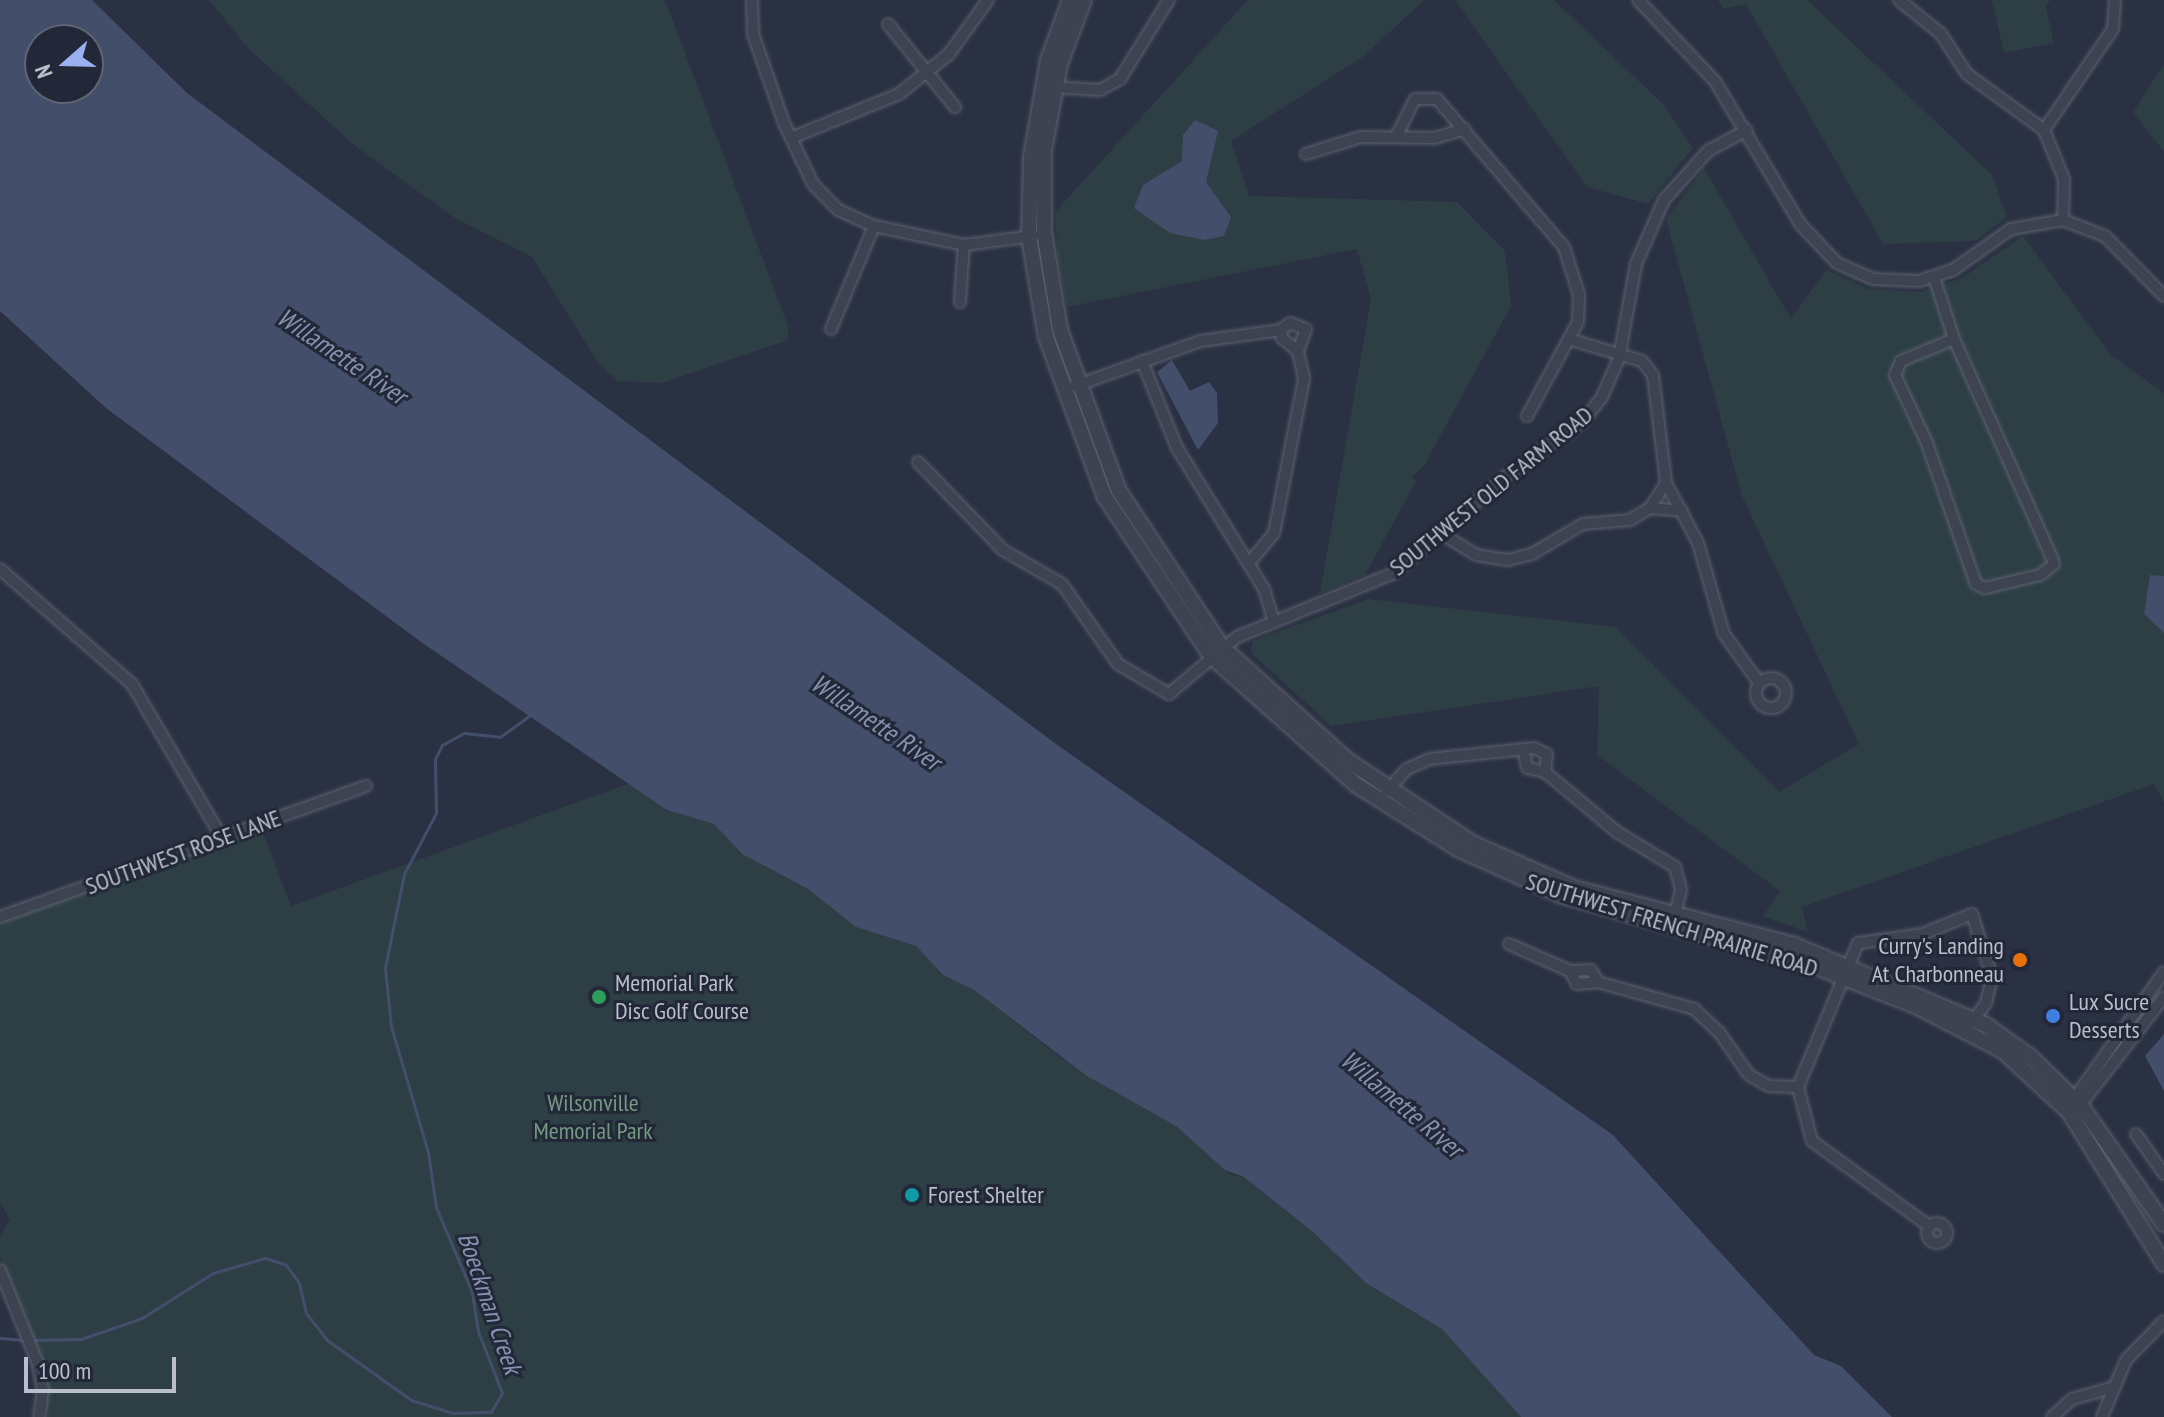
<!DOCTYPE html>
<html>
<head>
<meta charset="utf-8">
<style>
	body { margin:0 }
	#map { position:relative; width:2164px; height:1417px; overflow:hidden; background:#2a3142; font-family:"PT Sans Narrow",sans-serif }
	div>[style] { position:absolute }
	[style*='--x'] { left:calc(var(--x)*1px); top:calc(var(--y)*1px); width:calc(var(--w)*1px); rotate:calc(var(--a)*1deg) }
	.green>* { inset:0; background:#2d3f44 }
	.water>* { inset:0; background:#434e6b }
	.stream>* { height:3px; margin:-1.5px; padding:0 1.5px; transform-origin:1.5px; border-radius:1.5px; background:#434e6b }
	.roads { filter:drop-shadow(0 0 2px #5c616f) drop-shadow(0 0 2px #5c616f) }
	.minor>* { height:10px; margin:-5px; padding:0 5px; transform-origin:5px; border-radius:5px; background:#3e4352 }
	.minor>.ring { margin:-5px; padding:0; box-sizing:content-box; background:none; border:10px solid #3e4352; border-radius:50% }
	.tertiary>* { height:14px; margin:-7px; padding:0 7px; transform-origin:7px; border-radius:7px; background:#3e4352 }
	.dots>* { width:22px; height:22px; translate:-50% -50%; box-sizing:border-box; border:4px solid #222837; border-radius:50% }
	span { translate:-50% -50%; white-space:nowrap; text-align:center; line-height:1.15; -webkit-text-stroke:6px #222837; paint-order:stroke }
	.street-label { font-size:24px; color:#bbbfcb }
	.poi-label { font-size:24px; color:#bbbfcb }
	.right { translate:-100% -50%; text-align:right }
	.left { translate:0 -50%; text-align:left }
	.park-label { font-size:24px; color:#749a82 }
	.water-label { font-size:26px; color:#8591b0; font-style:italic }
	.north { position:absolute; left:24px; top:24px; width:80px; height:80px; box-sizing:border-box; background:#222837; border:2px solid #5f6472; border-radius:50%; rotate:250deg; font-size:22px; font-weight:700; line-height:32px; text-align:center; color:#bbbfcb }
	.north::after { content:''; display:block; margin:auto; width:28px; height:36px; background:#9ab0f1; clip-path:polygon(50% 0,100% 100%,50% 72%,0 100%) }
	.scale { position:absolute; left:24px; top:1357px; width:152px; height:36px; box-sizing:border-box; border:4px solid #bbbfcb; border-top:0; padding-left:10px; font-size:24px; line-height:28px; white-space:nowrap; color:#bbbfcb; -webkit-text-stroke:6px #222837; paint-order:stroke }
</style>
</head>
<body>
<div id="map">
	<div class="green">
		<i style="clip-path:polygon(209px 0,665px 0,788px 326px,788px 340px,662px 383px,618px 381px,599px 364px,532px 257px,455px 218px,355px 146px,248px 48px)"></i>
		<i style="clip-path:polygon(1248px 0,1424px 0,1364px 56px,1231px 141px,1249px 196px,1457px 202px,1505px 251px,1511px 306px,1425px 464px,1412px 477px,1416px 481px,1365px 575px,1320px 593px,1371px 299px,1357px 249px,1067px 307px,1058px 258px,1055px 212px)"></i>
		<i style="clip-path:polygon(1455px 0,1554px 0,1664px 105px,1693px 148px,1648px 204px,1587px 187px)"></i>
		<i style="clip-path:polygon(1718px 0,1807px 0,1992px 175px,2007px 217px,1975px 241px,1883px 244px,1746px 4px,1723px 9px)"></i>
		<i style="clip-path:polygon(1992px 0,2050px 0,2046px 7px,2054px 43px,2004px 53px)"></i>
		<i style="clip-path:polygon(2164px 64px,2164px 152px,2133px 112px)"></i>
		<i style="clip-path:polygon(1704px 168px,1791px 319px,1826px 270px,1868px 289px,1920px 292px,1962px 278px,2023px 236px,2111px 355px,2164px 393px,2164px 803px,2154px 784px,1802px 907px,1808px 932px,1763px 916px,1780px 891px,1597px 755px,1599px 686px,1331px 726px,1251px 653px,1253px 641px,1368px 599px,1616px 627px,1779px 792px,1859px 744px,1742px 496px,1666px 219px)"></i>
		<i style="clip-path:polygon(630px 783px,667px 810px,714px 824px,742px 854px,808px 889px,856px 927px,916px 946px,943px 975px,974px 990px,1060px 1057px,1176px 1126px,1230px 1174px,1244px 1177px,1312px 1231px,1366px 1283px,1442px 1329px,1521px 1417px,47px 1417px,46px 1372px,0 1258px,0 1236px,10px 1220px,0 1202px,0 922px,262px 830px,291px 906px)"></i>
	</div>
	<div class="water">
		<i style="clip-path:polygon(evenodd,0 0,92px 0,187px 93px,1056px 744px,1613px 1135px,1814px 1355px,1841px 1366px,1892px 1417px,1521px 1417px,1442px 1329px,1366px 1283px,1312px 1231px,1244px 1177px,1225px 1170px,1176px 1126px,1087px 1076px,974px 990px,943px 975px,916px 946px,856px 927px,808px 889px,742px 854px,714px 824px,667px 810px,421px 642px,106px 408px,0 311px,0 0,40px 40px,88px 40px,88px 88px,40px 88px,40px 40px)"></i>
		<i style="clip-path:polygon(1195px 120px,1218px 131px,1206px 182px,1231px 217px,1224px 236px,1205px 240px,1170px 233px,1134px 208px,1143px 185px,1182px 161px,1183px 135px)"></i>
		<i style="clip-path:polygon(1172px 360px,1190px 391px,1209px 382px,1217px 393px,1218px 423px,1198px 450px,1157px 372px)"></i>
		<i style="clip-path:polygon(2150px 575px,2164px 576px,2164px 633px,2144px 614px)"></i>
		<i style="clip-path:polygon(2164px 1034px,2164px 1091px,2145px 1056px)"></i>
	</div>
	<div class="stream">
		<i style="--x:0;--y:1338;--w:24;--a:5"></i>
		<i style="--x:32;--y:1340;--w:49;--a:-1.2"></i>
		<i style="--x:81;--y:1339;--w:65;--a:-19"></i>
		<i style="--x:142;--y:1318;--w:84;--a:-32.4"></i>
		<i style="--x:213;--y:1273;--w:54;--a:-16.1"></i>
		<i style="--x:265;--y:1258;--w:22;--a:18"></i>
		<i style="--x:286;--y:1265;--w:22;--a:54"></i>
		<i style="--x:299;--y:1283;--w:31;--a:77"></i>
		<i style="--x:306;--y:1313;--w:34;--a:52"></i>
		<i style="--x:327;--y:1340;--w:103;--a:35.5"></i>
		<i style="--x:411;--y:1400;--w:44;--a:17.2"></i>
		<i style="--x:453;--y:1413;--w:38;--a:-2"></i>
		<i style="--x:491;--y:1412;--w:22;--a:-60"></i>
		<i style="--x:502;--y:1393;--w:66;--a:-111.2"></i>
		<i style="--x:478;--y:1331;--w:39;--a:-99"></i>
		<i style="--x:472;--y:1292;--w:92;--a:-113"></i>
		<i style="--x:436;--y:1207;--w:56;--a:-98.3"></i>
		<i style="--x:428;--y:1152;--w:131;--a:-106.4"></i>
		<i style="--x:391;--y:1026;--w:58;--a:-95.9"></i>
		<i style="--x:385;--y:968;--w:96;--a:-78.6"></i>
		<i style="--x:404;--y:874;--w:69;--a:-62.3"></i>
		<i style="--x:436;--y:813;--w:54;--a:-91.1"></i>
		<i style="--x:435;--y:759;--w:16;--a:-63"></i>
		<i style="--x:442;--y:745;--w:25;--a:-29"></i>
		<i style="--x:464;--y:733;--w:36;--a:6"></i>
		<i style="--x:500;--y:737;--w:39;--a:-36"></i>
	</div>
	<div class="roads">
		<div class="minor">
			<i style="--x:752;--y:0;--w:34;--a:88"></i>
			<i style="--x:753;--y:34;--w:94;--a:70.8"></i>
			<i style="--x:784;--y:123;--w:68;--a:64.6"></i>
			<i style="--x:813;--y:184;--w:36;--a:46"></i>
			<i style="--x:838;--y:210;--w:39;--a:24"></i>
			<i style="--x:874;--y:226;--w:92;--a:11.9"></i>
			<i style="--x:964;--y:245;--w:70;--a:-7.4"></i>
			<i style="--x:1638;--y:0;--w:112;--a:46.5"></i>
			<i style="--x:1715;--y:81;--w:168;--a:59.2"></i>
			<i style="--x:1801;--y:225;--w:52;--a:46.5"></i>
			<i style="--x:1837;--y:263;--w:39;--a:24"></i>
			<i style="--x:1873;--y:279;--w:46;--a:2.5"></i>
			<i style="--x:1919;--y:281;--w:36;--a:-18"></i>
			<i style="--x:1953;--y:270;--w:71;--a:-35.3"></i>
			<i style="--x:2011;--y:229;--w:53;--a:-9.8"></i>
			<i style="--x:2063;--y:220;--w:45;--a:20.9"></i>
			<i style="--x:2105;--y:236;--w:84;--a:45.5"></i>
			<i style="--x:1899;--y:0;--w:54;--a:39"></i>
			<i style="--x:1941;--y:34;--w:48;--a:57"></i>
			<i style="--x:1967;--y:74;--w:95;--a:36"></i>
			<i style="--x:2044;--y:130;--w:53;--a:67.8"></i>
			<i style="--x:2064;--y:179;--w:41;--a:91.4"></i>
			<i style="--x:888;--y:24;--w:107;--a:51.1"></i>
			<i style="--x:1052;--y:87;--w:48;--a:3.6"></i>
			<i style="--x:1100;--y:90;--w:23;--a:-29"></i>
			<i style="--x:1120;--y:79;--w:93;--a:-58.2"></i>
			<i style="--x:2044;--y:130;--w:122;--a:-55.7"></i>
			<i style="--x:2113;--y:29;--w:29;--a:-86"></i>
			<i style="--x:1397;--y:135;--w:40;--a:-63.4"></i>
			<i style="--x:1415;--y:99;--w:22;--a:0"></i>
			<i style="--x:1437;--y:99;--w:195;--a:49.4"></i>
			<i style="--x:1564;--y:247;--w:50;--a:72.6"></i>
			<i style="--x:1579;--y:295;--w:27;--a:92"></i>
			<i style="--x:1578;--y:322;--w:107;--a:118.5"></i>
			<i style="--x:791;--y:138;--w:117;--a:-22.2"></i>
			<i style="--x:899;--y:94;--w:64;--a:-38.7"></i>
			<i style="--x:949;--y:54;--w:67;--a:-54.2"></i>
			<i style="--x:1306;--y:154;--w:58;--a:-17.2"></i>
			<i style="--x:1361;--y:137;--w:74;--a:0.8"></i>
			<i style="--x:1435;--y:138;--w:31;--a:-17"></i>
			<i style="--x:1934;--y:277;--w:65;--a:72.1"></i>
			<i style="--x:1954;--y:339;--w:240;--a:65.9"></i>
			<i style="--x:2052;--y:558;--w:6;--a:72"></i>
			<i style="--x:2054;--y:564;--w:18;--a:142"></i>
			<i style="--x:2040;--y:575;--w:57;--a:166.7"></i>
			<i style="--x:1985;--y:588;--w:10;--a:-156"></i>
			<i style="--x:1976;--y:584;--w:149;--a:-109.2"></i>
			<i style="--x:1927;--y:443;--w:75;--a:-115.2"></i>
			<i style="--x:1895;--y:375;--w:15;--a:-67"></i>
			<i style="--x:1901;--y:361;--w:57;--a:-22.5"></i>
			<i style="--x:960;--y:302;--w:57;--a:-86"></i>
			<i style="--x:831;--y:329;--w:112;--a:-67.3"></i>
			<i style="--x:1572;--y:340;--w:73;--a:16.7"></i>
			<i style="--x:1642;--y:361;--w:18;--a:52"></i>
			<i style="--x:1653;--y:375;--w:109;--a:83.1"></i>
			<i style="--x:1666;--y:483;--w:68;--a:61.9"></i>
			<i style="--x:1698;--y:543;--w:95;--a:74.1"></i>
			<i style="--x:1724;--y:634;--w:57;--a:54.3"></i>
			<i style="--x:1142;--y:361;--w:94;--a:68.1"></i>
			<i style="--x:1177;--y:448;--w:166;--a:58.3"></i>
			<i style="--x:1264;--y:589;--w:34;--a:73"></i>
			<i style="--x:1075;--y:386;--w:134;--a:-19.7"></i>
			<i style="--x:1201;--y:341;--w:81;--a:-7.8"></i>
			<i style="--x:918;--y:462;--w:122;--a:46"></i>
			<i style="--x:1003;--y:550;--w:68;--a:30"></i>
			<i style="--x:1062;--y:584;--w:98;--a:55"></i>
			<i style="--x:1118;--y:664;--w:59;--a:30.5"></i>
			<i style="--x:1169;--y:694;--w:89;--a:-40"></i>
			<i style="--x:1237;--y:637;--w:170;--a:-22.2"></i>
			<i style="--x:1394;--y:573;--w:148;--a:-40.9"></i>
			<i style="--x:1506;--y:476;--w:93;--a:-35.4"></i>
			<i style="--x:1582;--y:422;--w:32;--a:-51"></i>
			<i style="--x:1602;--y:397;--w:43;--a:-66.4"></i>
			<i style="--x:1619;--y:358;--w:96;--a:-79.7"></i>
			<i style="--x:1636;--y:264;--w:70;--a:-66.4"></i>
			<i style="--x:1664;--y:200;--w:66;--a:-48.1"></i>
			<i style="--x:1708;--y:151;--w:44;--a:-28.3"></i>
			<i style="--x:1650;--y:508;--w:30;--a:-57"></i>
			<i style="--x:1441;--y:533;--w:41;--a:32.2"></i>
			<i style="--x:1476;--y:555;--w:32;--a:9"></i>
			<i style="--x:1508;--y:560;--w:25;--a:-14"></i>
			<i style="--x:1532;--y:554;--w:59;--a:-30.5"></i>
			<i style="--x:1583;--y:524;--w:47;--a:-4.9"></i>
			<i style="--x:1630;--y:520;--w:23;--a:-31"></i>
			<i style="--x:1650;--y:508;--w:32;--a:5"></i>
			<i style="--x:1249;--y:563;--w:39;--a:-50"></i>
			<i style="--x:1274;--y:533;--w:158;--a:-79"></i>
			<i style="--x:1304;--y:378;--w:28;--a:-103"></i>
			<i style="--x:1298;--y:351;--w:21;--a:-141"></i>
			<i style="--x:1282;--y:338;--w:8;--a:-97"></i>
			<i style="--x:1281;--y:330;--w:11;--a:-38"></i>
			<i style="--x:1290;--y:323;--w:17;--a:21"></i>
			<i style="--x:1306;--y:329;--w:23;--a:110"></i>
			<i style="--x:0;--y:569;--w:175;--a:41.1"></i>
			<i style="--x:132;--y:684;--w:178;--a:59.7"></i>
			<i class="ring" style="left:1756px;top:678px;width:20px;height:20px"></i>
			<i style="--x:1545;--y:772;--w:94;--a:39.8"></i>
			<i style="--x:1617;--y:832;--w:68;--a:31.1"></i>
			<i style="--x:1675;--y:867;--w:24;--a:75"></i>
			<i style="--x:1681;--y:890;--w:30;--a:104"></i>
			<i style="--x:1387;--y:791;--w:30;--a:-48"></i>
			<i style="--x:1407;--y:769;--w:24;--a:-24"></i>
			<i style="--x:1429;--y:759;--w:106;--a:-6"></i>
			<i style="--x:1534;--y:748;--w:14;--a:25"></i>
			<i style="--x:1547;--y:754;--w:18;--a:96"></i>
			<i style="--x:1545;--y:772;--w:18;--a:-167"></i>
			<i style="--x:1527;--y:768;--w:16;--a:-101"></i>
			<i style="--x:0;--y:917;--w:389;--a:-19.7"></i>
			<i style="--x:1509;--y:944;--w:67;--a:23.9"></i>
			<i style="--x:1598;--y:982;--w:14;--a:-120"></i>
			<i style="--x:1591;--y:970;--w:21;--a:177"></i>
			<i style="--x:1570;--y:971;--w:15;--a:62"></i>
			<i style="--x:1577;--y:984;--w:21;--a:-5"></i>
			<i style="--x:1598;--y:982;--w:100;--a:15.7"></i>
			<i style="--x:1694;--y:1009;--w:34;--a:43"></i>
			<i style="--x:1719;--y:1032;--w:52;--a:55.1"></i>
			<i style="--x:1749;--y:1075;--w:23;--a:29"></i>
			<i style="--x:1769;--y:1086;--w:29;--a:2"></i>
			<i style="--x:1798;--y:1087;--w:156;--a:-67.4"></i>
			<i style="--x:1858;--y:943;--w:66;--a:-7.9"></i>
			<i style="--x:1923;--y:934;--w:53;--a:-22.2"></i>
			<i style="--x:1972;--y:914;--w:66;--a:72.4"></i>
			<i style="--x:1992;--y:977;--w:27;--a:103"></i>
			<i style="--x:1986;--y:1003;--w:24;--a:126"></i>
			<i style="--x:1798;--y:1087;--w:56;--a:75.5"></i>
			<i style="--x:1812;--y:1141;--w:145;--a:36"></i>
			<i style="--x:2072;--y:1102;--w:159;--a:-54.7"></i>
			<i style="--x:2078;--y:1108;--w:140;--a:-52.2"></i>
			<i style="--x:2136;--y:1134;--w:49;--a:55"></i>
			<i class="ring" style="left:1927px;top:1223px;width:10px;height:10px"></i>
			<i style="--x:0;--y:1270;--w:98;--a:67.9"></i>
			<i style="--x:37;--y:1361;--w:30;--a:78"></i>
			<i style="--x:43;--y:1390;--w:27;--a:98"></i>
			<i style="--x:2052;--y:1417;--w:27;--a:-42"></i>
			<i style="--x:2072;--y:1399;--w:41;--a:-15.8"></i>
			<i style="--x:2102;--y:1417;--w:62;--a:-67.2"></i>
			<i style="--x:2126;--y:1360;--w:54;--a:-45.7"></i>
		</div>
		<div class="tertiary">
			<i style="--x:1070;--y:0;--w:64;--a:110.1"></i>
			<i style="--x:1048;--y:60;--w:98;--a:99.9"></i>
			<i style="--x:1031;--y:157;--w:80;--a:91.4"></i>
			<i style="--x:1029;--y:237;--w:101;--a:80.4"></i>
			<i style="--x:1046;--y:337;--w:171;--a:69.8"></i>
			<i style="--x:1105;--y:497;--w:191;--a:56.3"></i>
			<i style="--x:1211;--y:656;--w:193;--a:41.6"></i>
			<i style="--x:1355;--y:784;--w:122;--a:32.3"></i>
			<i style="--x:1458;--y:849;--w:112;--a:24.3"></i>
			<i style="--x:1560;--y:895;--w:264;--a:15.6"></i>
			<i style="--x:1814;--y:966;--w:110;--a:21.4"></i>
			<i style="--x:1916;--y:1006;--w:98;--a:27.3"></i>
			<i style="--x:2003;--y:1051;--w:90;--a:42.7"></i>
			<i style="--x:2069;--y:1112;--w:179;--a:58"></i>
			<i style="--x:1084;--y:0;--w:68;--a:110.6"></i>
			<i style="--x:1060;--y:64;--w:87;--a:100.5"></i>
			<i style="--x:1044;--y:150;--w:82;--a:90"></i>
			<i style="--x:1044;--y:232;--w:99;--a:80.7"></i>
			<i style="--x:1060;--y:330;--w:171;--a:69.9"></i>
			<i style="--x:1119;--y:491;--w:187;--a:56.6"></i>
			<i style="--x:1222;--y:647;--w:169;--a:42.1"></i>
			<i style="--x:1347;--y:760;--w:152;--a:33.5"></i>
			<i style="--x:1474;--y:844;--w:109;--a:23.7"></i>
			<i style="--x:1574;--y:888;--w:227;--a:14.5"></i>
			<i style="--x:1794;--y:945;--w:208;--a:22.6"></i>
			<i style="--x:1986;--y:1025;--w:57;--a:35.7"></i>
			<i style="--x:2032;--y:1058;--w:70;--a:44.4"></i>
			<i style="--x:2082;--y:1107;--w:143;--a:55"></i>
		</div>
	</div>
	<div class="dots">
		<i style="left:2020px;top:960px;background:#e8710a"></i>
		<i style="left:599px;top:997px;background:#2e9e5b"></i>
		<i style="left:2053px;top:1016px;background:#3f7fe0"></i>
		<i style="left:912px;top:1195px;background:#0f9aa8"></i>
	</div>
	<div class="street-label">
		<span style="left:1491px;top:491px;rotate:-39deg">SOUTHWEST OLD FARM ROAD</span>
		<span style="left:183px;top:852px;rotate:-20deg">SOUTHWEST ROSE LANE</span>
		<span style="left:1672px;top:925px;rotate:17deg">SOUTHWEST FRENCH PRAIRIE ROAD</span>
	</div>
	<div class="poi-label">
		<span class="right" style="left:2004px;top:960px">Curry's Landing<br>At Charbonneau</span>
		<span class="left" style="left:615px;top:997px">Memorial Park<br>Disc Golf Course</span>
		<span class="left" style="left:2069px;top:1016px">Lux Sucre<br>Desserts</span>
		<span class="left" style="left:928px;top:1195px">Forest Shelter</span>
	</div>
	<div class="park-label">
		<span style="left:593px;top:1117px">Wilsonville<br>Memorial Park</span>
	</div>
	<div class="water-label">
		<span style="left:342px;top:356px;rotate:34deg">Willamette River</span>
		<span style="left:876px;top:722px;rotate:34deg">Willamette River</span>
		<span style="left:1402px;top:1104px;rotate:40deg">Willamette River</span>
		<span style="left:490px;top:1303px;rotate:71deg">Boeckman Creek</span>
	</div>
	<div class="north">N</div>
	<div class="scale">100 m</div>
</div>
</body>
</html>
